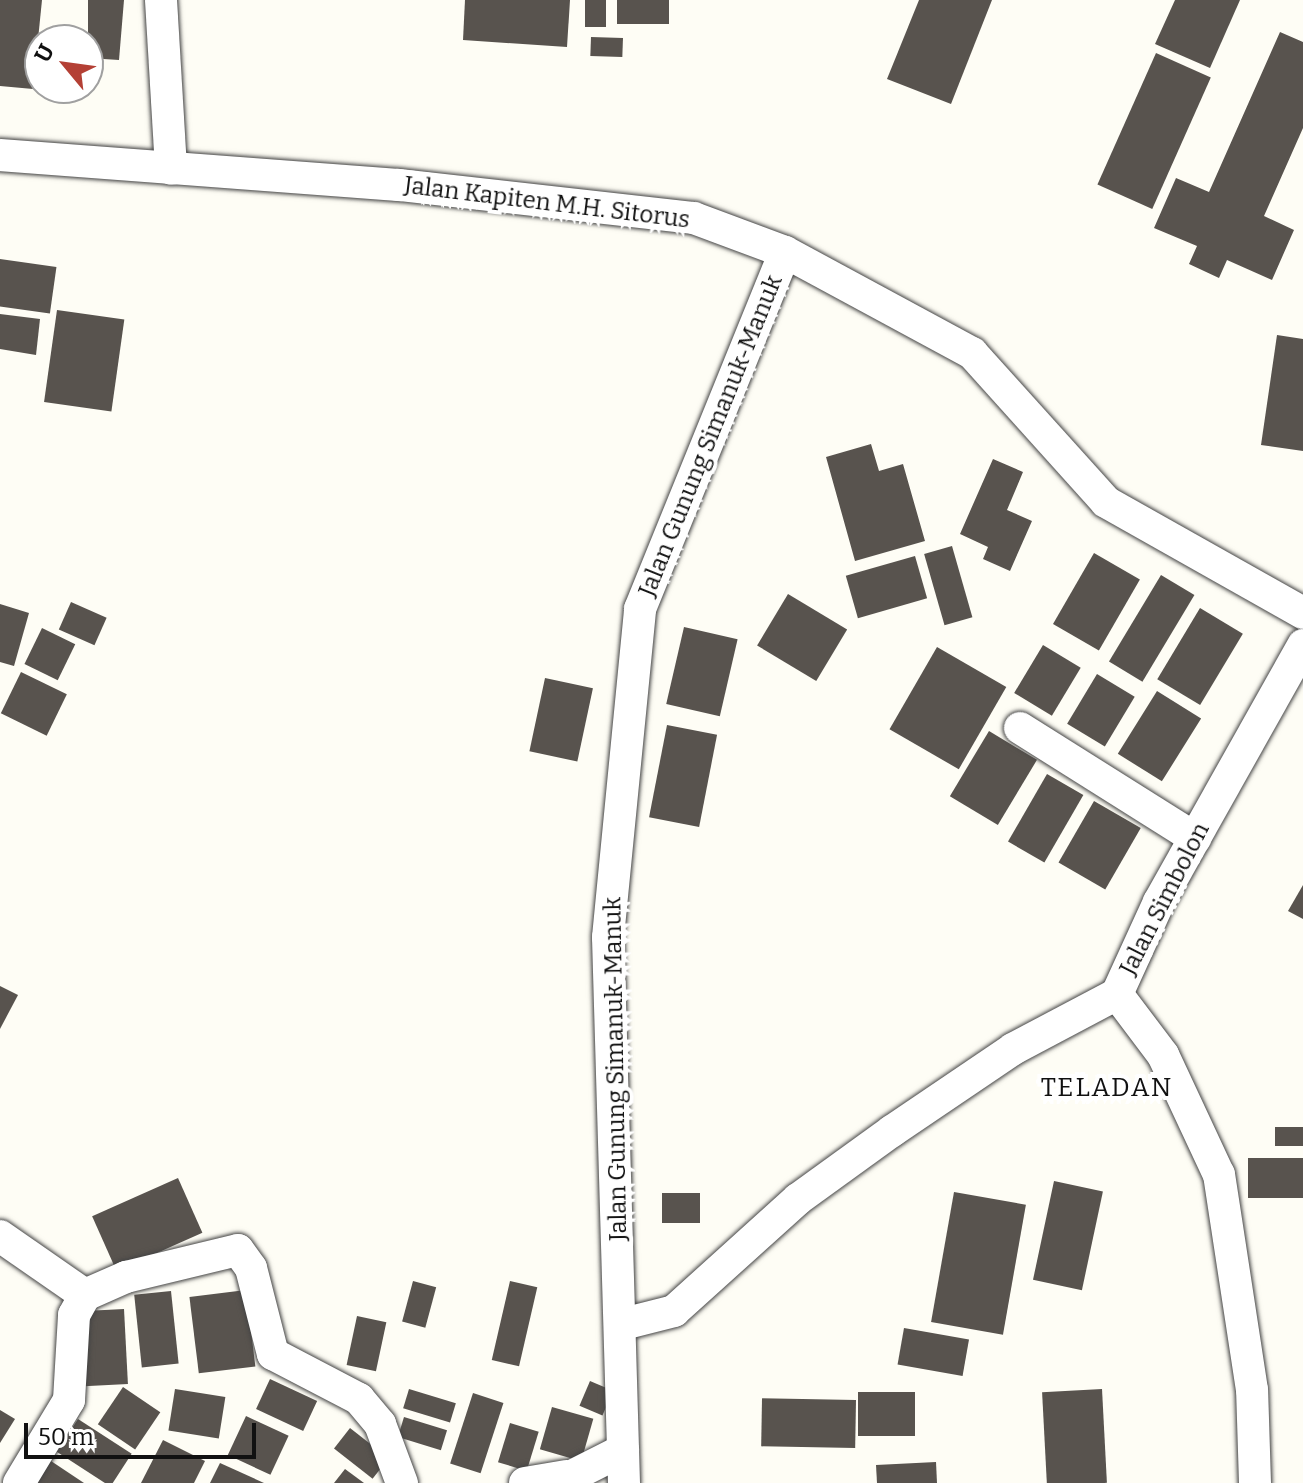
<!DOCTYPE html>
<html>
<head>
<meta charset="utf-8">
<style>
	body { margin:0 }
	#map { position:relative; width:1303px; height:1483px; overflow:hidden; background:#fefdf5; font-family:Bitter,serif }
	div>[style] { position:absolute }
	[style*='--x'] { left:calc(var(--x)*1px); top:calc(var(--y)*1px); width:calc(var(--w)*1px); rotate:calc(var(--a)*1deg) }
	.building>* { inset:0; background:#58534e; transform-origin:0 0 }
	.roads { filter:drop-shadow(0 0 2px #444) drop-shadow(0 0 2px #444) }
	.street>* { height:32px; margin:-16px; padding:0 16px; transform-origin:16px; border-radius:16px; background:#fff }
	span { translate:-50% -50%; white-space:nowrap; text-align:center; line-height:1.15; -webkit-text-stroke:8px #fff; paint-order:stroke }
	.street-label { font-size:24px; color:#111 }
	.neighbourhood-label { font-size:26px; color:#111; letter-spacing:2px }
	.north { position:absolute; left:24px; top:24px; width:80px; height:80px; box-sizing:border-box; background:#fff; border:2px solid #a0a0a0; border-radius:50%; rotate:299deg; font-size:22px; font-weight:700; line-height:32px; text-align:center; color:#111 }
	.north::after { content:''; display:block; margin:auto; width:28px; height:36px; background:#b44035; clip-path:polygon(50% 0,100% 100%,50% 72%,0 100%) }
	.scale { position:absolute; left:24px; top:1423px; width:232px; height:36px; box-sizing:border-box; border:4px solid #111; border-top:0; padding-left:10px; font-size:24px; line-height:28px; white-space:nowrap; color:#111; -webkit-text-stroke:6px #fff; paint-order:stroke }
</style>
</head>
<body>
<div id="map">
	<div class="building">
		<i style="clip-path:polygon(0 0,42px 0,33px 89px,0 86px)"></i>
		<i style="clip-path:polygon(88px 0,124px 0,119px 60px,88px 58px)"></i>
		<i style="clip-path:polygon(465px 0,570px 0,567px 47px,463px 40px)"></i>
		<i style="left:585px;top:0;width:21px;height:27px"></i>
		<i style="left:617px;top:0;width:52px;height:24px"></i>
		<i style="clip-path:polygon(919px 0,992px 0,951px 104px,887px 79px)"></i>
		<i style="clip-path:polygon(1175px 0,1240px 0,1210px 68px,1155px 44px)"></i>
		<i style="clip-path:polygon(1280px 32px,1303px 42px,1303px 128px,1264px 216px,1294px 230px,1272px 280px,1227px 260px,1219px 278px,1189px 264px,1197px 246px,1154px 228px,1176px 178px,1209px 192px)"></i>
		<i style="left:591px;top:37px;width:32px;height:19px;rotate:2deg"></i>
		<i style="left:1156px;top:53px;width:60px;height:144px;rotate:24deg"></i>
		<i style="left:0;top:259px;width:57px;height:47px;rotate:8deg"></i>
		<i style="left:57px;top:310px;width:68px;height:93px;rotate:8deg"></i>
		<i style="clip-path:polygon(0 314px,40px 319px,36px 355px,0 349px)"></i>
		<i style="clip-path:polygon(1277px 335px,1303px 339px,1303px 451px,1261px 445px)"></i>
		<i style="clip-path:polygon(871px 444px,879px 471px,903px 464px,925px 541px,855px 561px,826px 457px)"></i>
		<i style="clip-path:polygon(993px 459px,1023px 472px,1007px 510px,1032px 521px,1010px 571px,983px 559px,988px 547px,960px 534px)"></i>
		<i style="left:952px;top:546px;width:74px;height:29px;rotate:74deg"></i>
		<i style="left:1094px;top:553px;width:53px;height:82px;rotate:30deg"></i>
		<i style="left:915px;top:556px;width:44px;height:72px;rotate:74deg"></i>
		<i style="left:1161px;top:575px;width:39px;height:101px;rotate:31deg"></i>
		<i style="left:788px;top:594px;width:69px;height:60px;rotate:31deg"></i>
		<i style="left:71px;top:602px;width:39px;height:30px;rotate:24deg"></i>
		<i style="clip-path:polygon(0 604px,29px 613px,14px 666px,0 662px)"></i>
		<i style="left:1200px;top:608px;width:50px;height:83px;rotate:31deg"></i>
		<i style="left:684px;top:627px;width:55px;height:79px;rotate:13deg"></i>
		<i style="left:42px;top:628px;width:37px;height:40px;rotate:26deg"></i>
		<i style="left:1043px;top:645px;width:44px;height:56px;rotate:31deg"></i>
		<i style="left:937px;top:647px;width:80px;height:95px;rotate:30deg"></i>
		<i style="left:21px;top:672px;width:51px;height:46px;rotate:26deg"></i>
		<i style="left:1097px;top:674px;width:44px;height:58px;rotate:31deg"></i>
		<i style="left:545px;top:678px;width:49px;height:75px;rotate:12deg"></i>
		<i style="left:1157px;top:691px;width:52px;height:74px;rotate:32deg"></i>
		<i style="left:667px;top:725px;width:51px;height:94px;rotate:11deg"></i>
		<i style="left:989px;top:731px;width:56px;height:76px;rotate:31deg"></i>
		<i style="left:1047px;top:774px;width:42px;height:78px;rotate:30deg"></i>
		<i style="left:1094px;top:801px;width:54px;height:71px;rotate:30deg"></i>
		<i style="clip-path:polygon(1303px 885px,1303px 919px,1288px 911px)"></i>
		<i style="clip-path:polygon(0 986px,18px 995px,0 1029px)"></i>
		<i style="left:1303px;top:1127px;width:19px;height:28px;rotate:90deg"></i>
		<i style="left:1303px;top:1158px;width:40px;height:55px;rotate:90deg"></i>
		<i style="left:178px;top:1178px;width:60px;height:94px;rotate:66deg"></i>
		<i style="left:1054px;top:1181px;width:50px;height:101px;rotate:12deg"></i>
		<i style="left:954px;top:1192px;width:73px;height:132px;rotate:10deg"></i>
		<i style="left:662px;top:1193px;width:38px;height:30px"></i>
		<i style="left:413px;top:1281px;width:24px;height:42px;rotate:15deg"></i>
		<i style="left:510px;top:1281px;width:28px;height:81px;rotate:13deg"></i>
		<i style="left:246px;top:1290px;width:77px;height:57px;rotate:83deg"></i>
		<i style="left:171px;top:1291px;width:73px;height:37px;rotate:84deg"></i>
		<i style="left:124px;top:1309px;width:75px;height:44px;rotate:87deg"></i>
		<i style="left:357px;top:1316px;width:30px;height:50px;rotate:12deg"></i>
		<i style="left:904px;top:1328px;width:66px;height:37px;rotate:10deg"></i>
		<i style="left:270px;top:1379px;width:52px;height:33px;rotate:25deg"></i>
		<i style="left:590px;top:1381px;width:25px;height:27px;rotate:23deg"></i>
		<i style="left:123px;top:1387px;width:45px;height:45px;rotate:34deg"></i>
		<i style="left:175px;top:1389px;width:51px;height:42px;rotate:9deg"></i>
		<i style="left:409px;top:1389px;width:49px;height:20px;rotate:17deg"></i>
		<i style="left:1102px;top:1389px;width:94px;height:60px;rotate:87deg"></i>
		<i style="left:915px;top:1392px;width:44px;height:57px;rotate:90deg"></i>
		<i style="left:473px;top:1393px;width:32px;height:74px;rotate:18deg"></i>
		<i style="left:856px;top:1400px;width:48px;height:94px;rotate:91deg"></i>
		<i style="left:552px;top:1407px;width:43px;height:44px;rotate:16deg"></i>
		<i style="clip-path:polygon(0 1410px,15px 1419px,0 1443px)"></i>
		<i style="left:246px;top:1416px;width:47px;height:43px;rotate:25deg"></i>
		<i style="left:404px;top:1417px;width:45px;height:21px;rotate:17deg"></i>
		<i style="left:78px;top:1419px;width:64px;height:39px;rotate:33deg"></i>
		<i style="left:510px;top:1423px;width:30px;height:41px;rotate:17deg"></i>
		<i style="left:350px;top:1428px;width:49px;height:26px;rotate:38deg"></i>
		<i style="clip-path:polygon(163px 1440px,205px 1461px,194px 1483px,141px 1483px)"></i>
		<i style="clip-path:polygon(51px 1461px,84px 1483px,37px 1483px)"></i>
		<i style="clip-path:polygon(936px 1462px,937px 1483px,877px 1483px,876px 1465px)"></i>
		<i style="clip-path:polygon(220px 1463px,264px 1483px,210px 1483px)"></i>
		<i style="clip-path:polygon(345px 1469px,364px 1483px,334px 1483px)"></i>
	</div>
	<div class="roads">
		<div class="street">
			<i style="--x:161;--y:0;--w:169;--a:86.6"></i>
			<i style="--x:0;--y:155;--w:400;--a:4.3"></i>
			<i style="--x:399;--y:185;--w:297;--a:6.4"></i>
			<i style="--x:694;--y:218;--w:97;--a:20.5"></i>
			<i style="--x:785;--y:252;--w:213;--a:28.4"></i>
			<i style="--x:972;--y:353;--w:200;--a:48"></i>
			<i style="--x:1106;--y:502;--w:226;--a:29.4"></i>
			<i style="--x:1020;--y:728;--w:207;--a:32.2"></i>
			<i style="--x:0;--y:1236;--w:103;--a:34.8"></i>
			<i style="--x:623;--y:1324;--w:53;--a:-14.3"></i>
			<i style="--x:674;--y:1311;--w:167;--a:-42.1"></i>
			<i style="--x:798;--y:1199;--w:116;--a:-35.9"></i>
			<i style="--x:892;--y:1131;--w:146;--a:-34.1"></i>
			<i style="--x:1013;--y:1049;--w:118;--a:-27.9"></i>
			<i style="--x:19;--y:1483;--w:97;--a:-58.9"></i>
			<i style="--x:69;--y:1400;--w:85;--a:-86.6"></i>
			<i style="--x:74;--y:1315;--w:23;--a:-61"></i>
			<i style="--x:85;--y:1295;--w:45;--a:-23.7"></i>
			<i style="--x:126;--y:1277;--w:115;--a:-13.6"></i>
			<i style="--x:238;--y:1250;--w:22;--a:54"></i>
			<i style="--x:251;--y:1268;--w:89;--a:75.7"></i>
			<i style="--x:273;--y:1354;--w:97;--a:27.6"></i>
			<i style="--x:359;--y:1399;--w:33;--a:50"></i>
			<i style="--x:380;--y:1424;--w:63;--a:69.6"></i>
			<i style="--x:525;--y:1483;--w:42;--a:-9.7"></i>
			<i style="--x:558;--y:1483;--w:73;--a:-26.9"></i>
			<i style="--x:624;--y:1483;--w:546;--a:-91.68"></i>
			<i style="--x:608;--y:937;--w:330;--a:-84.4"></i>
			<i style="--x:640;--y:609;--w:385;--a:-67.9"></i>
			<i style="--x:1255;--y:1483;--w:93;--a:-91.8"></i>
			<i style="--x:1252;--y:1390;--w:218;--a:-98.7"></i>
			<i style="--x:1219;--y:1175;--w:132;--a:-115"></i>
			<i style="--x:1163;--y:1055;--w:76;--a:-127"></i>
			<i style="--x:1117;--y:994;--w:101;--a:-65.5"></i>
			<i style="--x:1159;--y:902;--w:295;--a:-60.7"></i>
		</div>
	</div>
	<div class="street-label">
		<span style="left:547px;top:203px;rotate:7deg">Jalan Kapiten M.H. Sitorus</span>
		<span style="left:711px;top:436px;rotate:-68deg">Jalan Gunung Simanuk-Manuk</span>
		<span style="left:1165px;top:899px;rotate:-63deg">Jalan Simbolon</span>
		<span style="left:616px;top:1069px;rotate:-91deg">Jalan Gunung Simanuk-Manuk</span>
	</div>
	<div class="neighbourhood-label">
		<span style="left:1107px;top:1088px">TELADAN</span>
	</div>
	<div class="north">U</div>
	<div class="scale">50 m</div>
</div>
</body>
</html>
